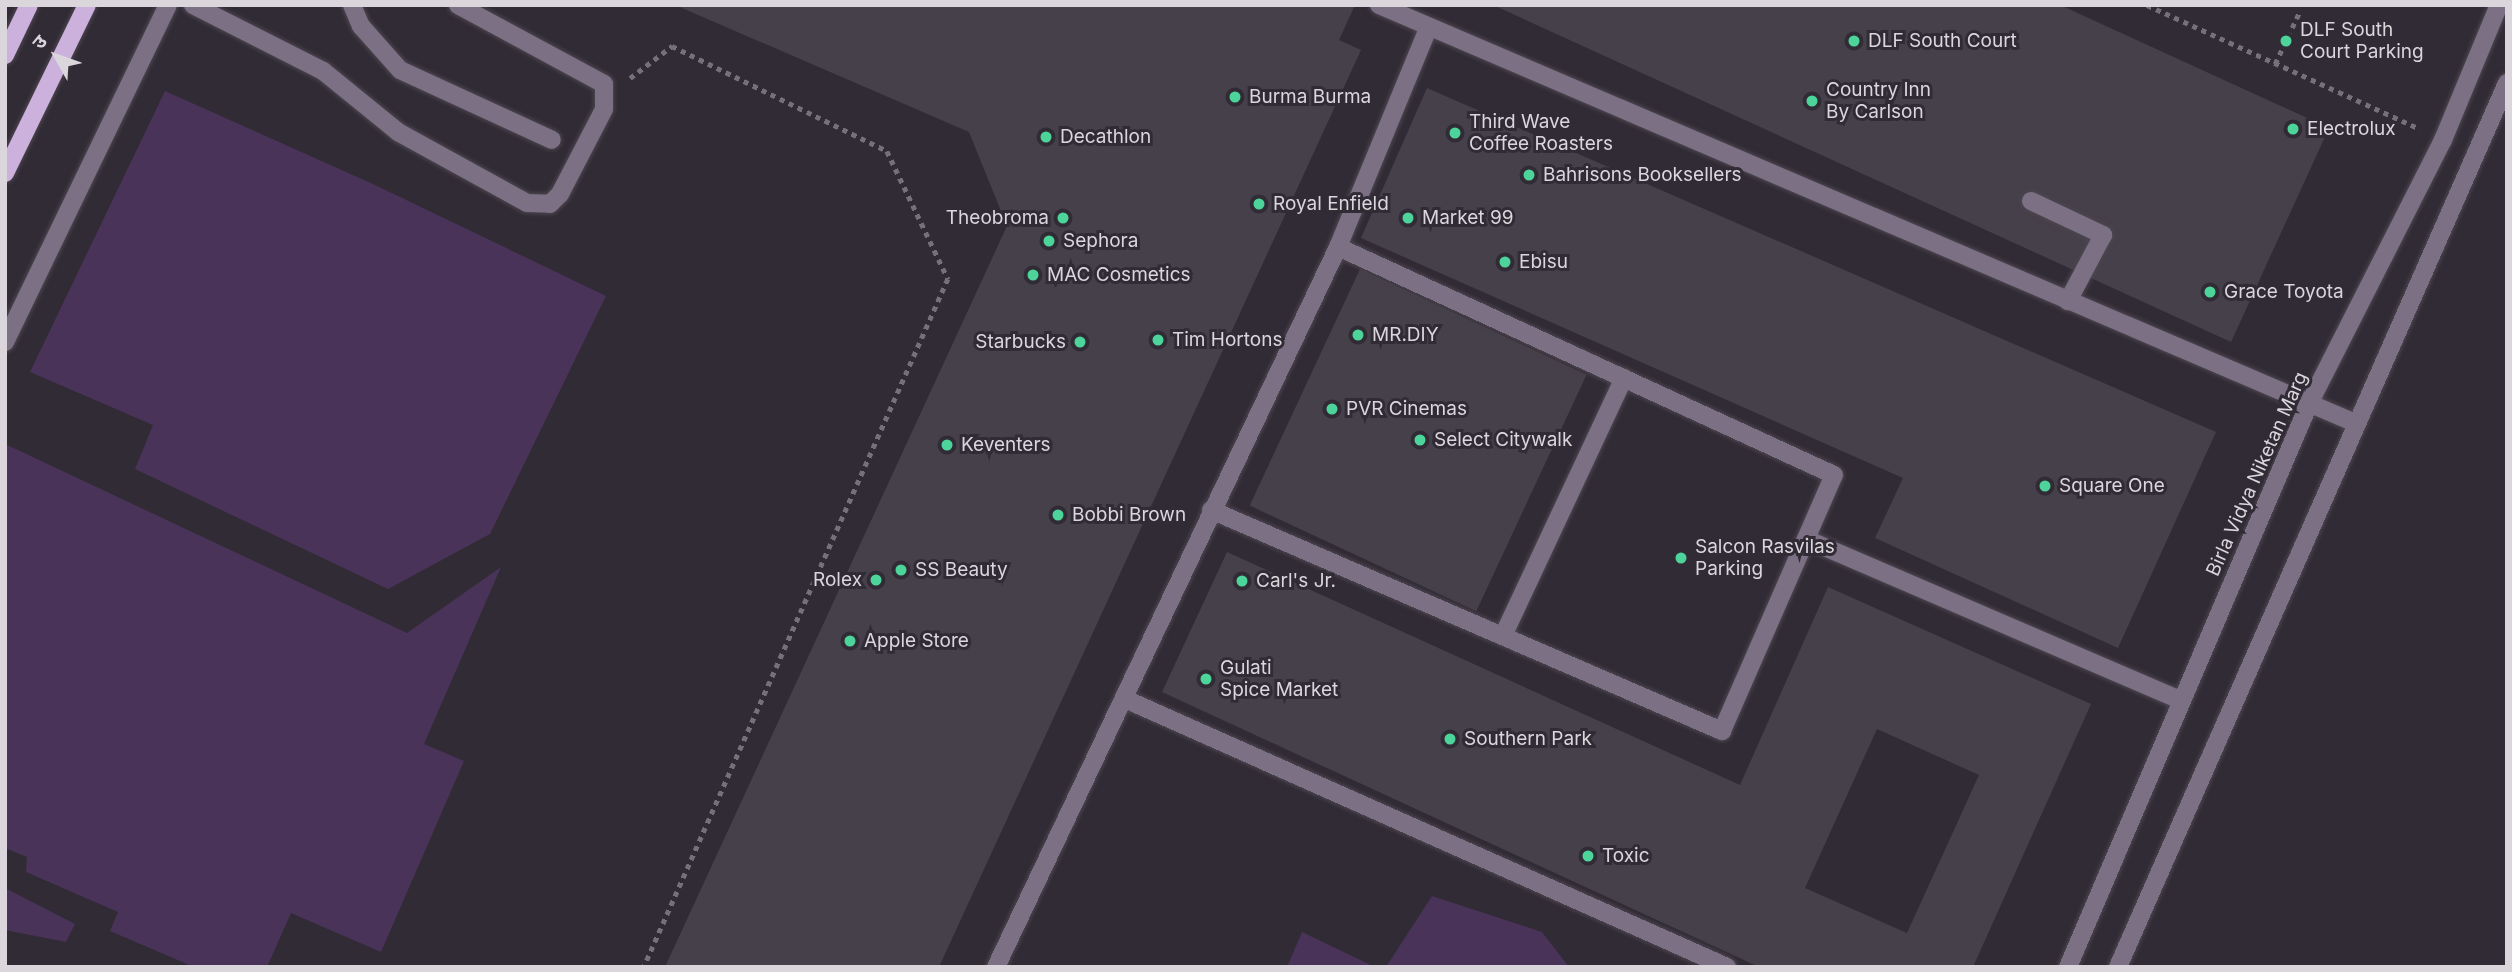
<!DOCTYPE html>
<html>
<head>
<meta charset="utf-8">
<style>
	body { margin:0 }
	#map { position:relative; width:2512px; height:972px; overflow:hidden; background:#312b35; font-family:Inter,"Noto Sans Devanagari",sans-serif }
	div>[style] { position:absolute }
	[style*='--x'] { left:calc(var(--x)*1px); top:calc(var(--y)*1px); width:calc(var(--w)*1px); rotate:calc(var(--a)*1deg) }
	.green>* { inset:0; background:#4a3358 }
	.building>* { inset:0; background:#46404a; transform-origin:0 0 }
	.path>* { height:4.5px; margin-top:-2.25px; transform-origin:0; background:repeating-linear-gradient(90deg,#767179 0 5px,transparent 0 10px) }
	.roads { filter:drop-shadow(0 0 2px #4c4650) drop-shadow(0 0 2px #4c4650) }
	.minor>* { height:18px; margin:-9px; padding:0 9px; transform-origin:9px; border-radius:9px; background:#7c7084 }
	.major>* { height:18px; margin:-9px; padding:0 9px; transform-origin:9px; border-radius:9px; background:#cbb1dc }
	.dots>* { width:19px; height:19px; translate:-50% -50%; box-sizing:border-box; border:4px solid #312b35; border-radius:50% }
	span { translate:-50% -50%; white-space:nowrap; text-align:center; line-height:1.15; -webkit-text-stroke:6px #312b35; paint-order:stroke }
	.poi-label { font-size:19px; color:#dad6dc }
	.left { translate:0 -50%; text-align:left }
	.right { translate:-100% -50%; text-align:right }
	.street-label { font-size:19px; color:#dad6dc }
	.frame { position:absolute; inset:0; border:7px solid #dad6dc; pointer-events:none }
	.north { position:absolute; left:21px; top:21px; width:70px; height:70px; -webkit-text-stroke:5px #312b35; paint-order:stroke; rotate:310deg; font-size:19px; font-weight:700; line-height:28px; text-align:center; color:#dad6dc }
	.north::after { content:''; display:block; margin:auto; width:24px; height:32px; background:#dad6dc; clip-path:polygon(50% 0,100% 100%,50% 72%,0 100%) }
</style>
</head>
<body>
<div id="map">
	<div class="green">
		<i style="clip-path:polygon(165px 91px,375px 185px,606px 296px,490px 534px,388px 589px,135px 469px,153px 425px,30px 372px)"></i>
		<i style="clip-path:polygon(5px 444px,407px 633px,501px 567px,424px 744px,464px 761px,381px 952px,291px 913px,267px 967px,194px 967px,110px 931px,118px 912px,26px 872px,27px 857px,5px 848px)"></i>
		<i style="clip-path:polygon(5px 888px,75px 924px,66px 942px,5px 930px)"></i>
		<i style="clip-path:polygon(1432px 896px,1542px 932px,1569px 967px,1386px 967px)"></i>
		<i style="clip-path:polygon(1302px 932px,1375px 967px,1287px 967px)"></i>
	</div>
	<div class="building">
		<i style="clip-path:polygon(675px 5px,1355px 5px,1339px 40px,1361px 50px,939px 967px,665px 967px,1007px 226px,969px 132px)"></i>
		<i style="clip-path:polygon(1493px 5px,2060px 5px,2329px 128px,2231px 342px)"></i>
		<i style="clip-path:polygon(1427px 88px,2216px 432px,2118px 648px,1875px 538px,1903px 478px,1361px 238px)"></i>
		<i style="left:1360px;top:269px;width:250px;height:261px;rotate:25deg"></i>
		<i style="clip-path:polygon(evenodd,1227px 552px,1740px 785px,1828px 587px,2091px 704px,1973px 967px,1759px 967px,1162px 692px,1227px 552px,1877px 729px,1979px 775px,1907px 933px,1805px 888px,1877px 729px)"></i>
	</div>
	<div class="path">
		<i style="--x:2147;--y:5;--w:300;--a:24.4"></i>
		<i style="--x:2275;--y:64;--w:56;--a:-64.8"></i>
		<i style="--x:630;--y:78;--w:53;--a:-37.3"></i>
		<i style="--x:672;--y:46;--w:239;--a:26"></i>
		<i style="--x:887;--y:151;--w:142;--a:64.5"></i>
		<i style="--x:948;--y:279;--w:752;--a:113.84"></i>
	</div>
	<div class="roads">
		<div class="minor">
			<i style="--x:193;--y:5;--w:146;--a:26.9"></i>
			<i style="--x:323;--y:71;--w:97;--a:39.1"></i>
			<i style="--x:398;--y:132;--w:147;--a:28.8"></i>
			<i style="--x:527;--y:203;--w:23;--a:2"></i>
			<i style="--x:550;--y:204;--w:14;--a:-45"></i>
			<i style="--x:560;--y:194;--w:96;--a:-62.6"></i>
			<i style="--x:604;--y:109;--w:25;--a:-90"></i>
			<i style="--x:604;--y:84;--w:166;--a:-151.6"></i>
			<i style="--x:352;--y:5;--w:23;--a:67"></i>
			<i style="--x:361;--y:26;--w:59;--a:48.4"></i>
			<i style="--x:400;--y:70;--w:167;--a:24.7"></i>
			<i style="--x:1379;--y:5;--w:1062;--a:23.18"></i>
			<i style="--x:2031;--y:201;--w:80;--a:25.3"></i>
			<i style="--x:2103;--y:235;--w:75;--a:117.9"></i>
			<i style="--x:5;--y:342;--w:374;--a:-64.2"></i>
			<i style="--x:1211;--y:510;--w:557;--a:23.39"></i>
			<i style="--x:1722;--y:731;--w:279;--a:-66.4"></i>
			<i style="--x:1834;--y:475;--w:546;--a:-155.31"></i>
			<i style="--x:1806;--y:539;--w:409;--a:23.3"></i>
			<i style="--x:1503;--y:636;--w:285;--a:-64.9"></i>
			<i style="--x:1125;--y:699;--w:659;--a:24"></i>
			<i style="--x:996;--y:967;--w:797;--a:-64.59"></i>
			<i style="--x:1338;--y:247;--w:236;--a:-67.6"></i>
			<i style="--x:2068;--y:967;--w:612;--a:-66.83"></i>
			<i style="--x:2309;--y:404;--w:296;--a:-63.1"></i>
			<i style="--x:2443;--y:140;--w:146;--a:-67.5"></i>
			<i style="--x:2118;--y:967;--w:966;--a:-66.25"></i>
		</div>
		<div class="major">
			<i style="--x:5;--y:55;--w:55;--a:-64.4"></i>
			<i style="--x:5;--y:173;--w:187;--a:-64"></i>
		</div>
	</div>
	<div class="dots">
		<i style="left:1854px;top:41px;background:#4cd49b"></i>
		<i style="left:2286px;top:41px;background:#4cd49b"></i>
		<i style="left:1235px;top:97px;background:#4cd49b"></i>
		<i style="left:1812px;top:101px;background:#4cd49b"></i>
		<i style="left:2293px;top:129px;background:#4cd49b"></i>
		<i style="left:1455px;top:133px;background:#4cd49b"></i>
		<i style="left:1046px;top:137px;background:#4cd49b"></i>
		<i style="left:1529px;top:175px;background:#4cd49b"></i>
		<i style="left:1259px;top:204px;background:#4cd49b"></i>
		<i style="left:1063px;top:218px;background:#4cd49b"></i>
		<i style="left:1408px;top:218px;background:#4cd49b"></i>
		<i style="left:1049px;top:241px;background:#4cd49b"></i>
		<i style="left:1505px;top:262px;background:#4cd49b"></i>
		<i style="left:1033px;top:275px;background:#4cd49b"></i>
		<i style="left:2210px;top:292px;background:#4cd49b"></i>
		<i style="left:1358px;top:335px;background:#4cd49b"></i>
		<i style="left:1158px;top:340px;background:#4cd49b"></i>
		<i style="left:1080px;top:342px;background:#4cd49b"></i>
		<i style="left:1332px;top:409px;background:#4cd49b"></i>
		<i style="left:1420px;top:440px;background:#4cd49b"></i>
		<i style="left:947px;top:445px;background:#4cd49b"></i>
		<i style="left:2045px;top:486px;background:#4cd49b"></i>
		<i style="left:1058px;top:515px;background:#4cd49b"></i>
		<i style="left:1681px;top:558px;background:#4cd49b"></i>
		<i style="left:901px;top:570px;background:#4cd49b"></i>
		<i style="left:876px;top:580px;background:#4cd49b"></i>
		<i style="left:1242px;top:581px;background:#4cd49b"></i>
		<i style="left:850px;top:641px;background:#4cd49b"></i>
		<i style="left:1206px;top:679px;background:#4cd49b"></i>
		<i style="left:1450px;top:739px;background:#4cd49b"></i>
		<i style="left:1588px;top:856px;background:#4cd49b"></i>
	</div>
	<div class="poi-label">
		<span class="left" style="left:2300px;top:41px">DLF South<br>Court Parking</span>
		<span class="left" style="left:1868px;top:41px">DLF South Court</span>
		<span class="left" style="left:1826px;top:101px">Country Inn<br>By Carlson</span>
		<span class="left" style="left:1249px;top:97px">Burma Burma</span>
		<span class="left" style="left:1469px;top:133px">Third Wave<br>Coffee Roasters</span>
		<span class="left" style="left:2307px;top:129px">Electrolux</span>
		<span class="left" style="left:1060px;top:137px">Decathlon</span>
		<span class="left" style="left:1543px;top:175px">Bahrisons Booksellers</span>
		<span class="left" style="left:1273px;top:204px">Royal Enfield</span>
		<span class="right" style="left:1049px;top:218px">Theobroma</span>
		<span class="left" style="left:1422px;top:218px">Market 99</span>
		<span class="left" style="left:1063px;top:241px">Sephora</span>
		<span class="left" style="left:1519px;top:262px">Ebisu</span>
		<span class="left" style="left:1047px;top:275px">MAC Cosmetics</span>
		<span class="left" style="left:2224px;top:292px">Grace Toyota</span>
		<span class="left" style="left:1372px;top:335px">MR.DIY</span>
		<span class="left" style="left:1172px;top:340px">Tim Hortons</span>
		<span class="right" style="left:1066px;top:342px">Starbucks</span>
		<span class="left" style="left:1346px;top:409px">PVR Cinemas</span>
		<span class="left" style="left:1434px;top:440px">Select Citywalk</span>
		<span class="left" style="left:961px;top:445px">Keventers</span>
		<span class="left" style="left:2059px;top:486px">Square One</span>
		<span class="left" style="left:1072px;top:515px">Bobbi Brown</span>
		<span class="left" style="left:1695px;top:558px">Salcon Rasvilas<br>Parking</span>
		<span class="left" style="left:915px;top:570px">SS Beauty</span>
		<span class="right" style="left:862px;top:580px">Rolex</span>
		<span class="left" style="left:1256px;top:581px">Carl's Jr.</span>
		<span class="left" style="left:864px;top:641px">Apple Store</span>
		<span class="left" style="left:1220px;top:679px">Gulati<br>Spice Market</span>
		<span class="left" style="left:1464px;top:739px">Southern Park</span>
		<span class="left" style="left:1602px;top:856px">Toxic</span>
	</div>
	<div class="street-label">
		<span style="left:2257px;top:474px;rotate:-66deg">Birla Vidya Niketan Marg</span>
	</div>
	<div class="frame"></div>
	<div class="north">उ</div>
</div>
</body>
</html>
